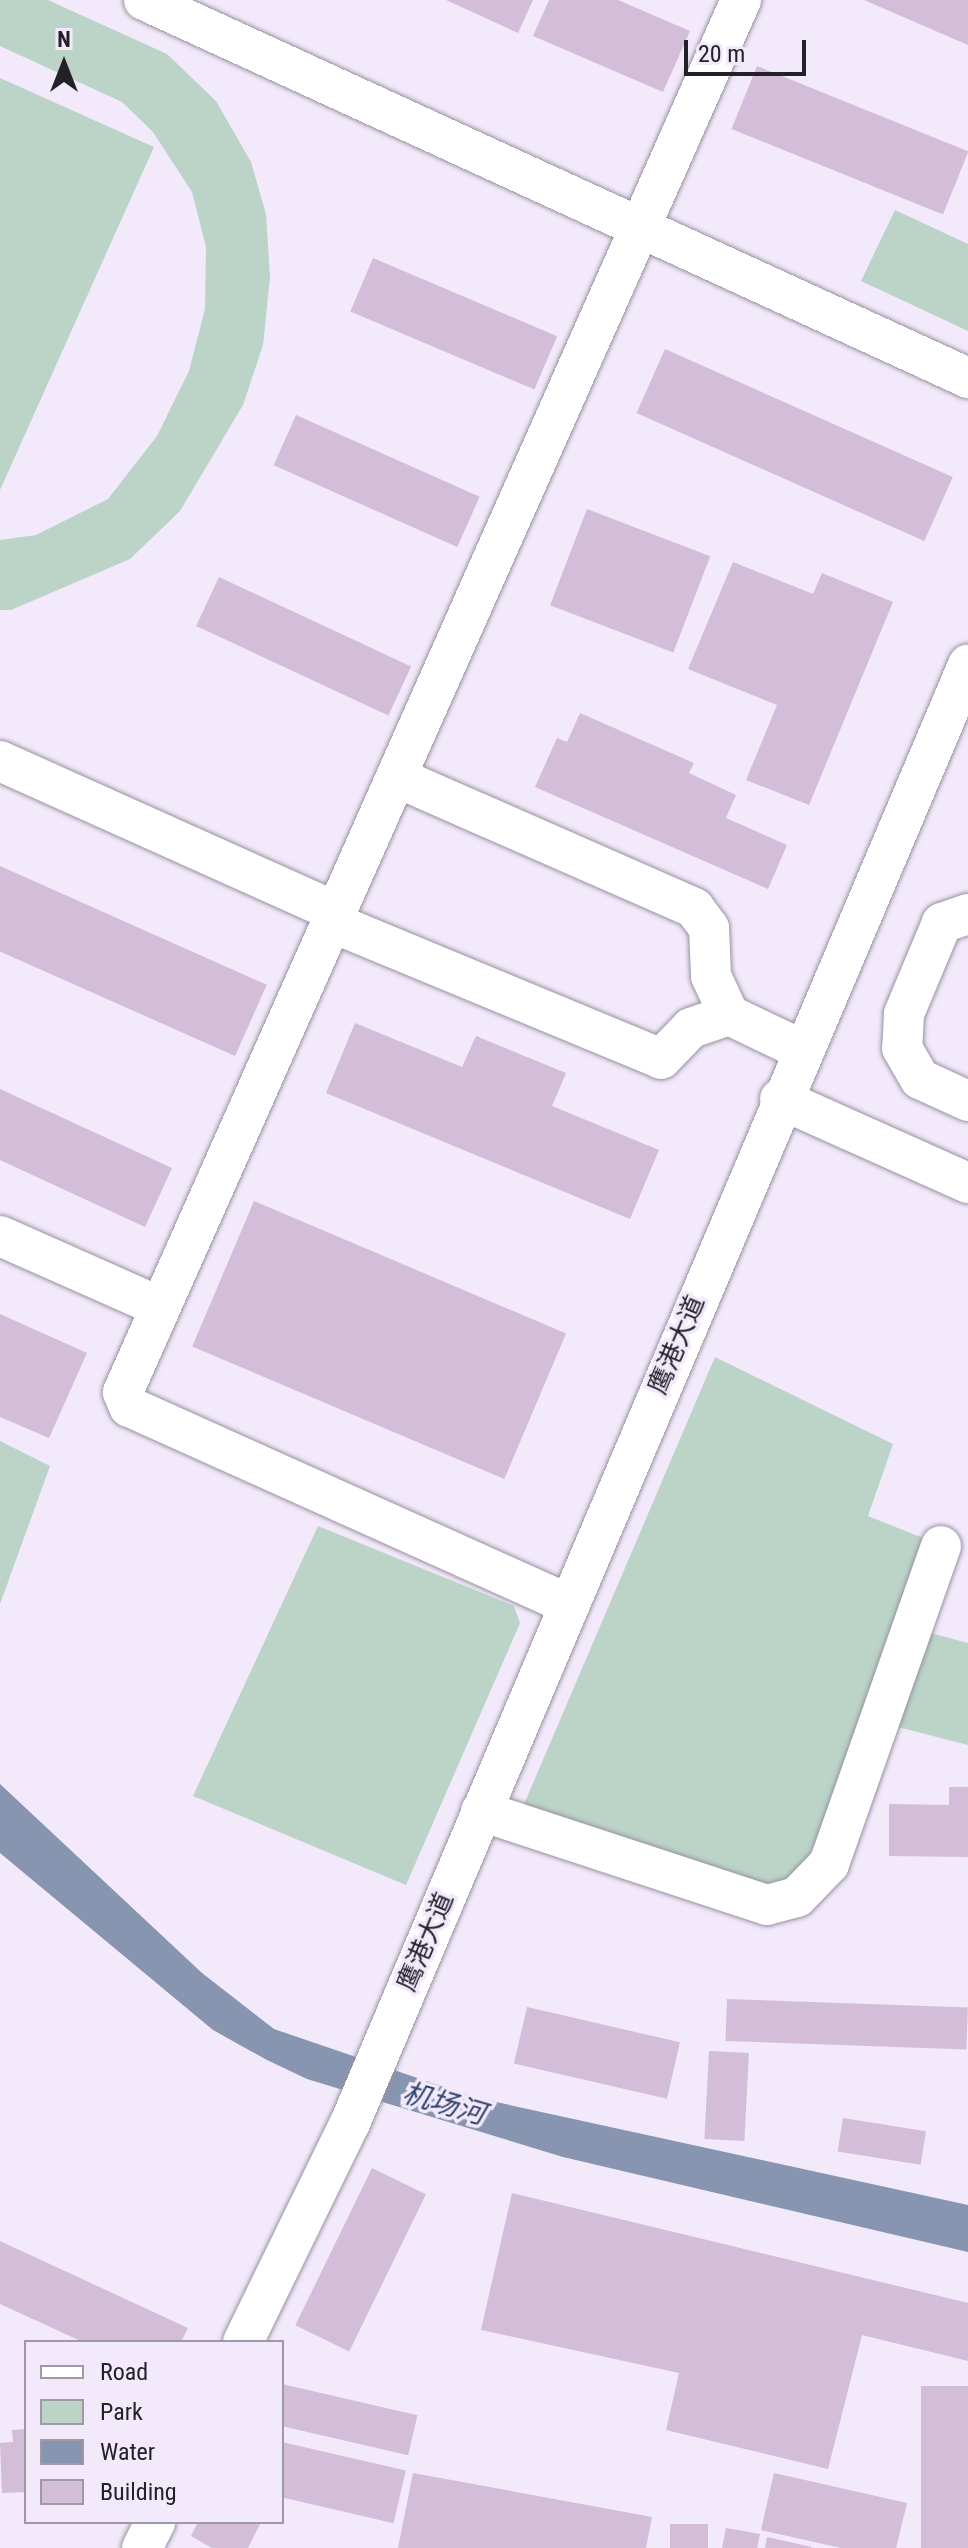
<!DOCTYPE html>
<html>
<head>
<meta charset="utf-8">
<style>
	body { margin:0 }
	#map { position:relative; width:968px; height:2548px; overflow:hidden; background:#f2e9fb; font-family:"Roboto Condensed","Noto Sans SC",sans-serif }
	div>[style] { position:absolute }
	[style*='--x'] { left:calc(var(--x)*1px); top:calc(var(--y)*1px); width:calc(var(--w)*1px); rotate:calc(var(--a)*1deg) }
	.green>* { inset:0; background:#bbd4c7 }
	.water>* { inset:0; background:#8795b1 }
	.building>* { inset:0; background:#d3bdd8; transform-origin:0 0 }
	.roads { filter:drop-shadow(0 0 2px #9891a1) drop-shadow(0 0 2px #9891a1) }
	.minor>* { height:40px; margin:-20px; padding:0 20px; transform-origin:20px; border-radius:20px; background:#fff }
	span { translate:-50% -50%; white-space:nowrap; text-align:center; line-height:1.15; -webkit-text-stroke:7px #f2e9fb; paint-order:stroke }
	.street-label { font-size:26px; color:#232027 }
	.water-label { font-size:28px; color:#2e416a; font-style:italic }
	.legend { position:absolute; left:24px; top:2340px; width:260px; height:184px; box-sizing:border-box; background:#f2e9fb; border:2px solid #9f99a6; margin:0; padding:10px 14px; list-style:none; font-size:24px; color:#232027 }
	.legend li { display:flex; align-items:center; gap:16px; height:40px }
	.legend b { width:40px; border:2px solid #9f99a6 }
	.north { position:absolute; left:24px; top:24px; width:80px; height:80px; -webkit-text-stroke:6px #f2e9fb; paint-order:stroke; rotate:0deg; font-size:22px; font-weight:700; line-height:32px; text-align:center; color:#232027 }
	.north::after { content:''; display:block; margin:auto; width:28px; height:36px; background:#232027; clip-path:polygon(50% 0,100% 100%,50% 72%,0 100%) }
	.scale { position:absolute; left:684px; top:40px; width:122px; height:36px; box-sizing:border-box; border:4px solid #232027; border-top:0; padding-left:10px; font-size:24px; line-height:28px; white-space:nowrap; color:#232027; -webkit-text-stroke:6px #f2e9fb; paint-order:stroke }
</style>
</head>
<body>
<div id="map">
	<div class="green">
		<i style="clip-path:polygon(0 0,48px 0,167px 54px,216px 101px,251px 162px,266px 214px,270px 277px,263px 345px,243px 405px,180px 511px,130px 559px,11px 610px,0 610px,0 540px,36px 535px,108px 499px,157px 436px,189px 371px,205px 309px,206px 247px,192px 192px,153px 132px,122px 102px,0 46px)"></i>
		<i style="clip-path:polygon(0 78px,154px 147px,0 490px)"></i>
		<i style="clip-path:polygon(895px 210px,968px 244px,968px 331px,861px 281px)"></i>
		<i style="clip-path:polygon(715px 1357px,893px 1444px,868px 1516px,933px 1542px,822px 1830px,801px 1869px,764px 1891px,522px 1809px)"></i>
		<i style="clip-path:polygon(0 1441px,50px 1466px,0 1604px)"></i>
		<i style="clip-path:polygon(318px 1526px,514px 1606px,520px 1623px,406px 1885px,193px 1796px)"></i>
		<i style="clip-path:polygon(919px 1630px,968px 1643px,968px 1745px,894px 1726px)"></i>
	</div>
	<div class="water">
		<i style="clip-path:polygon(0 1784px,202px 1973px,274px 2029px,473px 2097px,968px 2205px,968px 2252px,563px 2157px,307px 2079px,267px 2060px,213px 2030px,0 1853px)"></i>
	</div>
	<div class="building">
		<i style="clip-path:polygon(446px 0,533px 0,518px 33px)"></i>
		<i style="clip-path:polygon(549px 0,618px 0,690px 31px,663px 92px,533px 36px)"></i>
		<i style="clip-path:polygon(864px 0,968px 0,968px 45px)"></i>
		<i style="left:757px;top:66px;width:228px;height:68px;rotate:22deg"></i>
		<i style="left:373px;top:258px;width:200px;height:58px;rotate:23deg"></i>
		<i style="left:665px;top:349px;width:315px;height:70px;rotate:24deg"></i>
		<i style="left:296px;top:415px;width:201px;height:55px;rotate:24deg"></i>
		<i style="left:587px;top:509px;width:132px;height:103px;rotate:21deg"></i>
		<i style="clip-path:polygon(733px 562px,813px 594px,822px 573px,893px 602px,809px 805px,746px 780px,777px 705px,688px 669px)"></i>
		<i style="left:219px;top:577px;width:212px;height:54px;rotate:25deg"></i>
		<i style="clip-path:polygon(580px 713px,694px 763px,689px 773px,736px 795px,726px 818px,787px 845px,768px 889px,535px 787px,557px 738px,567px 742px)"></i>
		<i style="left:0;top:866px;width:292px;height:78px;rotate:24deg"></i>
		<i style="clip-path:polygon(355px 1023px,462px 1067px,476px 1036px,566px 1073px,552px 1106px,659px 1150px,630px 1219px,326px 1093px)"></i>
		<i style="clip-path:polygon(0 1089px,172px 1168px,145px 1227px,0 1160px)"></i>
		<i style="left:254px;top:1201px;width:339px;height:158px;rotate:23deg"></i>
		<i style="clip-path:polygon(0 1314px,87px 1353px,49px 1438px,0 1417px)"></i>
		<i style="clip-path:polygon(949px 1787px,968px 1787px,968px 1857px,889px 1856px,889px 1804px,949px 1805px)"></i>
		<i style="left:727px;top:1999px;width:241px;height:42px;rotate:2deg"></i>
		<i style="left:527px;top:2007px;width:157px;height:58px;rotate:13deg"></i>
		<i style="left:709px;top:2051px;width:40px;height:88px;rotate:3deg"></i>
		<i style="left:843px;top:2118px;width:84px;height:34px;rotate:9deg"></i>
		<i style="left:372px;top:2168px;width:60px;height:175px;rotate:26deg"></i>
		<i style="clip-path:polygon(512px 2193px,968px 2303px,968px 2361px,862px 2335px,828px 2469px,666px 2430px,679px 2373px,481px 2330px)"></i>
		<i style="clip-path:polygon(0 2241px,188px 2328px,181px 2342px,83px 2342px,0 2304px)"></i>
		<i style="left:282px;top:2384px;width:139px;height:41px;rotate:13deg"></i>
		<i style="left:921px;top:2386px;width:47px;height:162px"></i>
		<i style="clip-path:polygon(26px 2429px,26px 2492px,2px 2493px,0 2443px,13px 2442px,12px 2430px)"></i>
		<i style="left:282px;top:2442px;width:127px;height:54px;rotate:13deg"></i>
		<i style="clip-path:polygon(413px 2473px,652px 2517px,646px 2548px,398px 2548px)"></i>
		<i style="clip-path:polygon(774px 2473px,907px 2503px,896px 2548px,841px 2548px,761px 2530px)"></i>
		<i style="clip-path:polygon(198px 2522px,261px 2522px,248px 2548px,212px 2548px,191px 2536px)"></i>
		<i style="left:670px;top:2524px;width:38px;height:24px"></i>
		<i style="clip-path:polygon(726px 2528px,760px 2534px,757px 2548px,722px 2548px)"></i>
		<i style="clip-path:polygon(767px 2537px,812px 2547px,811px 2548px,765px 2548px)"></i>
	</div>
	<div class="roads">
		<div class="minor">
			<i style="--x:144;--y:0;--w:907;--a:24.64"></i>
			<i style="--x:0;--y:761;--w:368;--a:24.2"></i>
			<i style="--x:396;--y:777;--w:326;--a:23.7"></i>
			<i style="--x:694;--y:908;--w:25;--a:53"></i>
			<i style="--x:709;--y:928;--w:48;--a:87.6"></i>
			<i style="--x:711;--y:976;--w:43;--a:65.2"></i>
			<i style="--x:729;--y:1015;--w:79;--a:25.6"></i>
			<i style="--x:968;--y:914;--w:28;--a:161"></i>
			<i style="--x:942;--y:923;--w:99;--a:112.7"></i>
			<i style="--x:904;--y:1014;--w:34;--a:93"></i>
			<i style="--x:902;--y:1048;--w:36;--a:60"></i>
			<i style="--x:920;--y:1079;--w:53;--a:24.6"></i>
			<i style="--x:331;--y:922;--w:357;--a:22.5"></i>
			<i style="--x:661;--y:1059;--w:43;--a:-45.9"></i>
			<i style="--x:691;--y:1028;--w:40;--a:-18.9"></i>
			<i style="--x:780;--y:1099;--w:206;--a:24.1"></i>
			<i style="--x:0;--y:1236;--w:175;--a:23.9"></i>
			<i style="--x:568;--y:1604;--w:481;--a:-155.8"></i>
			<i style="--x:129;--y:1407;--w:16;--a:-112"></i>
			<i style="--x:123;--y:1392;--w:1523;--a:-66.06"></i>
			<i style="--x:481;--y:1811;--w:301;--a:18.2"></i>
			<i style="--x:767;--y:1905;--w:31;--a:-15"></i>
			<i style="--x:797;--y:1897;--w:46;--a:-45.9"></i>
			<i style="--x:829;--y:1864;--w:337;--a:-70.6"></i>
			<i style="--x:243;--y:2342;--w:244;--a:-64"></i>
			<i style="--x:350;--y:2123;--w:1584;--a:-67.03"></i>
			<i style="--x:142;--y:2548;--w:29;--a:-63"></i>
		</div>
	</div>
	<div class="street-label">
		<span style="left:677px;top:1345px;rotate:-67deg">鹰港大道</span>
		<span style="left:426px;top:1942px;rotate:-67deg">鹰港大道</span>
	</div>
	<div class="water-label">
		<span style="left:444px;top:2104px;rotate:16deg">机场河</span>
	</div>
	<ul class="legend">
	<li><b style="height:10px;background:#fff"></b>Road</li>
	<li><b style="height:22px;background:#bbd4c7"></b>Park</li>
	<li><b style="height:22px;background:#8795b1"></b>Water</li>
	<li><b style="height:22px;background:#d3bdd8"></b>Building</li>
	</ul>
	<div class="north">N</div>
	<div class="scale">20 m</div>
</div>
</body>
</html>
